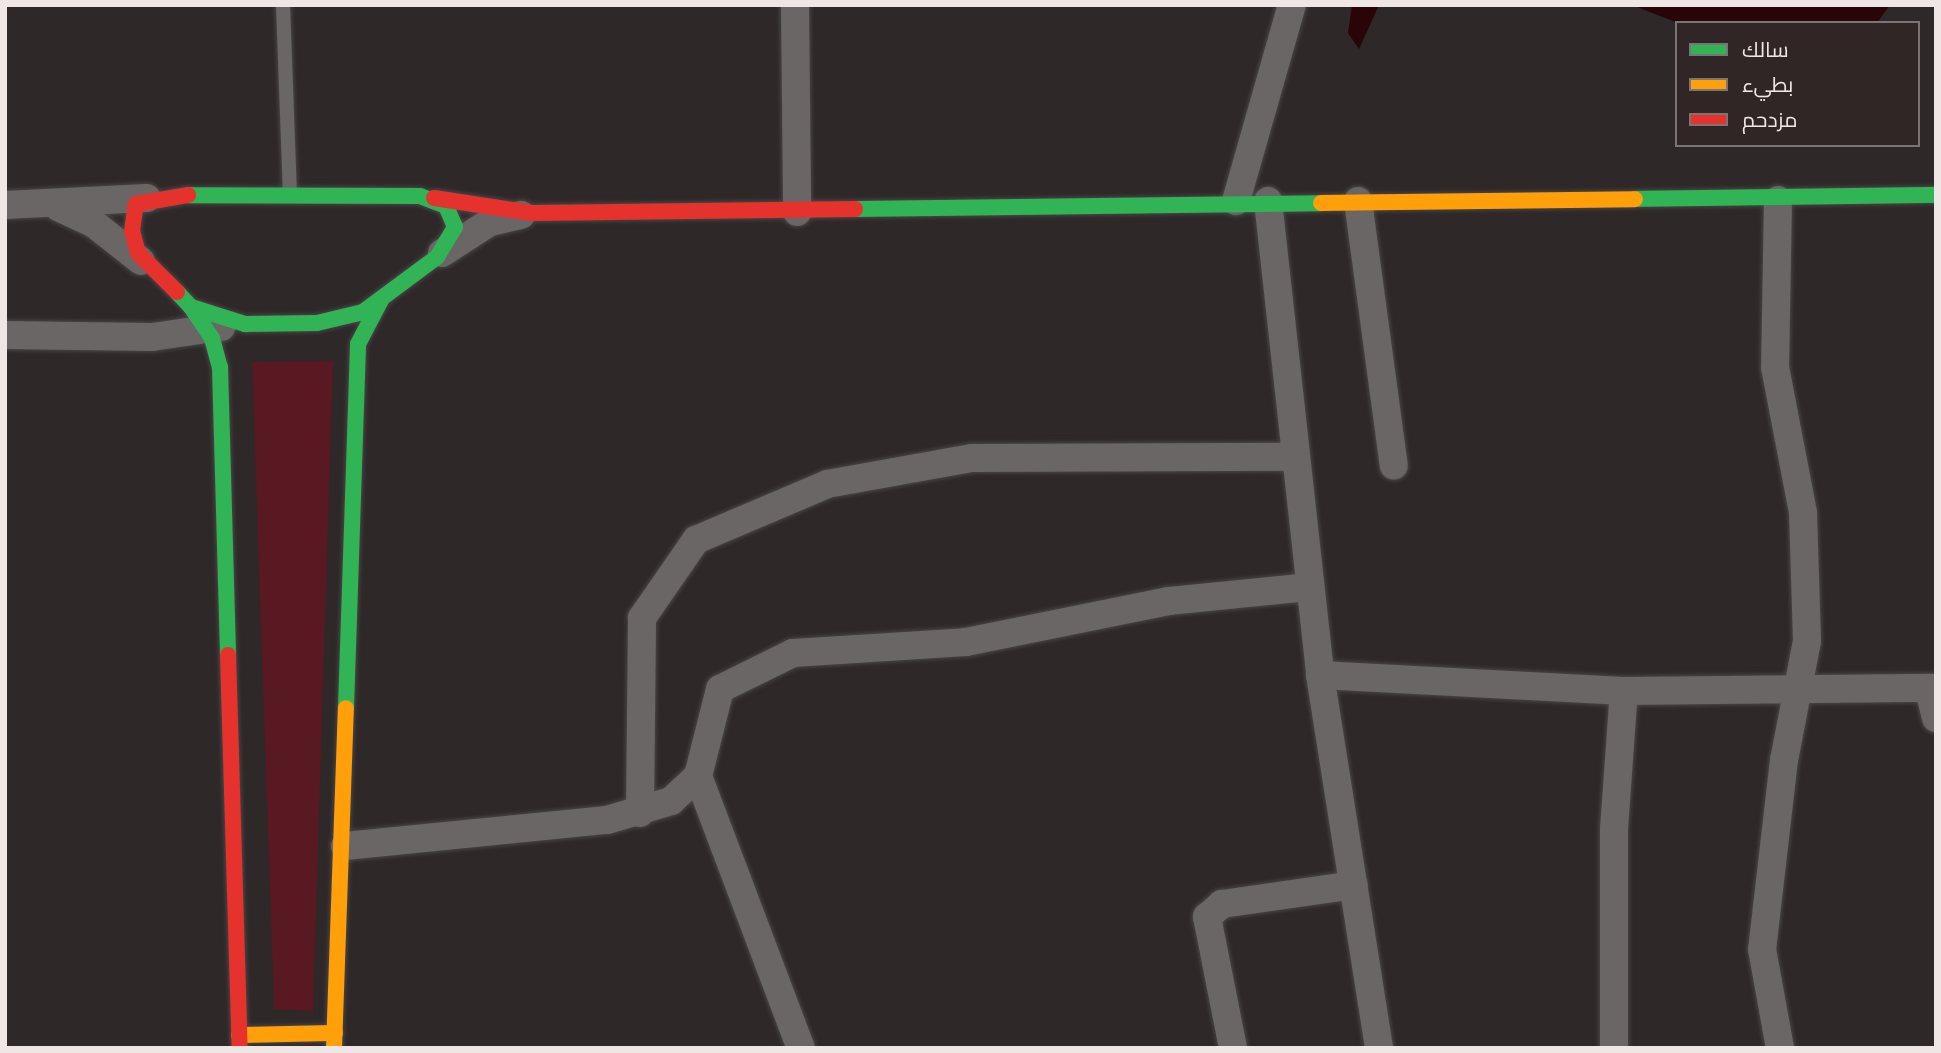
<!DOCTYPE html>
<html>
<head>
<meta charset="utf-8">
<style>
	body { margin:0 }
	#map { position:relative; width:1941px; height:1053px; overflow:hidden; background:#2e2828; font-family:"Golos Text",Cairo,sans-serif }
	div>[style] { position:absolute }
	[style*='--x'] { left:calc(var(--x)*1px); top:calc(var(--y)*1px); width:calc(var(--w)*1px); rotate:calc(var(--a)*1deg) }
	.green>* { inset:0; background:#581922 }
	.water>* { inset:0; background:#290408 }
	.roads { filter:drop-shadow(0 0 2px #494544) drop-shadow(0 0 2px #494544) }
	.lane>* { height:14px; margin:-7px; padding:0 7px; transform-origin:7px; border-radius:7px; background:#6a6666 }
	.street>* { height:28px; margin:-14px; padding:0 14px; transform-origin:14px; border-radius:14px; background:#6a6666 }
	.fast>* { height:16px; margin:-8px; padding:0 8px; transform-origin:8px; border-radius:8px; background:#30b455 }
	.slow>* { height:16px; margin:-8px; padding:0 8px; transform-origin:8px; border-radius:8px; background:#ff9f0a }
	.jam>* { height:16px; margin:-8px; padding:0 8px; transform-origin:8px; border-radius:8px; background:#e5322d }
	span { translate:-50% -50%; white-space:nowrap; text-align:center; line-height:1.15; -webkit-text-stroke:7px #302626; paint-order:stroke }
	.frame { position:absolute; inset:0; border:7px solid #eee7e6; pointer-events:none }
	.legend { position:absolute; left:1675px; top:21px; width:245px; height:126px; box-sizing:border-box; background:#302626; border:2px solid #7c7373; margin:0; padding:9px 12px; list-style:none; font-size:21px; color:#eee7e6 }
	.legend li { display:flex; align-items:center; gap:14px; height:35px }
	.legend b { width:35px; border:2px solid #7c7373 }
</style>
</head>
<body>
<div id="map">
	<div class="green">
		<i style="clip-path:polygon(333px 361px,313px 1011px,274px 1009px,252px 362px)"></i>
	</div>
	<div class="water">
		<i style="clip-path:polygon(1352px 5px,1379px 5px,1359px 49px,1348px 33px)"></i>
		<i style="clip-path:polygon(1632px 5px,1890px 5px,1877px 23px,1678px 23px)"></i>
	</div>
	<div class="roads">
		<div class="lane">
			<i style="--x:283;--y:5;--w:189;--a:87.9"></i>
		</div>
		<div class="street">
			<i style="--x:795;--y:5;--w:207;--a:89.4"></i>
			<i style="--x:1778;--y:200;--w:167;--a:91"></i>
			<i style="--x:1775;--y:367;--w:149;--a:79.1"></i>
			<i style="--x:1803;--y:513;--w:128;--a:88.2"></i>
			<i style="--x:1807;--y:641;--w:121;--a:100.9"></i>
			<i style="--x:1784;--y:760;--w:190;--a:96.6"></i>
			<i style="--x:1762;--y:949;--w:101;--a:79.7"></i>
			<i style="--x:1236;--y:201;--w:204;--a:-74.1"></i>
			<i style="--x:1268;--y:201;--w:477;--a:83.7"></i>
			<i style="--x:1320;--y:675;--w:378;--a:81"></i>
			<i style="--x:1358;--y:201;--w:267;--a:82.3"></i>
			<i style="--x:5;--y:205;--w:142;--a:-2.8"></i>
			<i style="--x:58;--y:207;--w:38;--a:25"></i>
			<i style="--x:93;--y:223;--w:61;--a:38.4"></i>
			<i style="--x:442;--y:253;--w:57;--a:-32.9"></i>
			<i style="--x:490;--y:222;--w:32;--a:-13"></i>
			<i style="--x:5;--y:335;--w:147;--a:0.8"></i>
			<i style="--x:152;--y:337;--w:70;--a:-8.2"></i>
			<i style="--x:1320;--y:675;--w:304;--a:3"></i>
			<i style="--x:1624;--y:691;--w:312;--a:-0.6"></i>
			<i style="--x:1929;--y:690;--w:29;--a:76"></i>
			<i style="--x:698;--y:776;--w:291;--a:69.3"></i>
			<i style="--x:640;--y:813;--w:195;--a:-89.4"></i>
			<i style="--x:642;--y:618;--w:95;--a:-55.3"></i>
			<i style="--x:696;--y:540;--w:142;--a:-23.1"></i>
			<i style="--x:827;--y:484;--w:147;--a:-10.2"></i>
			<i style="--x:972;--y:458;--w:323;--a:-0.2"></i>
			<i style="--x:345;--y:846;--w:263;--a:-5.7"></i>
			<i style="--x:607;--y:820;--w:67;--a:-16.5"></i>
			<i style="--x:671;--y:801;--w:37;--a:-43"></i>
			<i style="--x:698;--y:776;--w:90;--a:-75.8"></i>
			<i style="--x:720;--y:689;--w:81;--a:-26.3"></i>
			<i style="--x:793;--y:653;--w:173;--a:-3.6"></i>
			<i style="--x:966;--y:642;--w:207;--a:-11.4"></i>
			<i style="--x:1169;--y:601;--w:141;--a:-5.7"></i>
			<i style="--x:1233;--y:1048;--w:134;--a:-101.2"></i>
			<i style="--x:1207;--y:917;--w:20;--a:-41"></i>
			<i style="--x:1222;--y:904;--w:133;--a:-8.2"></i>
			<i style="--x:1614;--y:1048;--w:219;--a:-90"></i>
			<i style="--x:1614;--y:829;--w:138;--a:-85.9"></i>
		</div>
		<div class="fast">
			<i style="--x:1635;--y:199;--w:301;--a:-0.8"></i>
			<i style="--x:855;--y:209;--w:466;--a:-0.7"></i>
			<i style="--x:177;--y:292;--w:21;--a:47"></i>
			<i style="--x:191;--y:307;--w:57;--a:17.5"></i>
			<i style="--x:245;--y:324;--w:72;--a:-0.8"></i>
			<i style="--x:317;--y:323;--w:47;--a:-13.4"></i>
			<i style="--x:363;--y:312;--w:92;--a:-36.6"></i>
			<i style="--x:437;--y:257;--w:35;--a:-59"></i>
			<i style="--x:455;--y:227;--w:23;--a:-113"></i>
			<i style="--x:446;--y:206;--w:28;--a:-159"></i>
			<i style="--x:420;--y:196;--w:232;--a:-179.8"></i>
			<i style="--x:191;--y:307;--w:37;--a:56"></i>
			<i style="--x:212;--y:338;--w:30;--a:75"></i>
			<i style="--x:220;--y:367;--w:288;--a:88.4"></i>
			<i style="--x:346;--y:708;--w:364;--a:-88.1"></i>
			<i style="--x:358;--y:344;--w:50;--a:-62.4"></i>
		</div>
		<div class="slow">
			<i style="--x:1321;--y:203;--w:314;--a:-0.7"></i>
			<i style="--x:239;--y:1035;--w:96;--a:-1.2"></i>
			<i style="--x:334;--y:1048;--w:340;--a:-88"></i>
		</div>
		<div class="jam">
			<i style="--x:434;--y:198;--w:99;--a:8.7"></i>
			<i style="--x:532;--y:213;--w:323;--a:-0.7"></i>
			<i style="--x:177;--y:292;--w:55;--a:-135"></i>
			<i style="--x:138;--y:253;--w:23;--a:-105"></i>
			<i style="--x:132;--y:231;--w:27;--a:-82"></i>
			<i style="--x:136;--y:204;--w:53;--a:-9.8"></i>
			<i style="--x:228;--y:655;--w:393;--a:88.3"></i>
		</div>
	</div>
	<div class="frame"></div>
	<ul class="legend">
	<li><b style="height:9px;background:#30b455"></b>سالك</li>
	<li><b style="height:9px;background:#ff9f0a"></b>بطيء</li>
	<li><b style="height:9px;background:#e5322d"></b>مزدحم</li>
	</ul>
</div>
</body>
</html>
